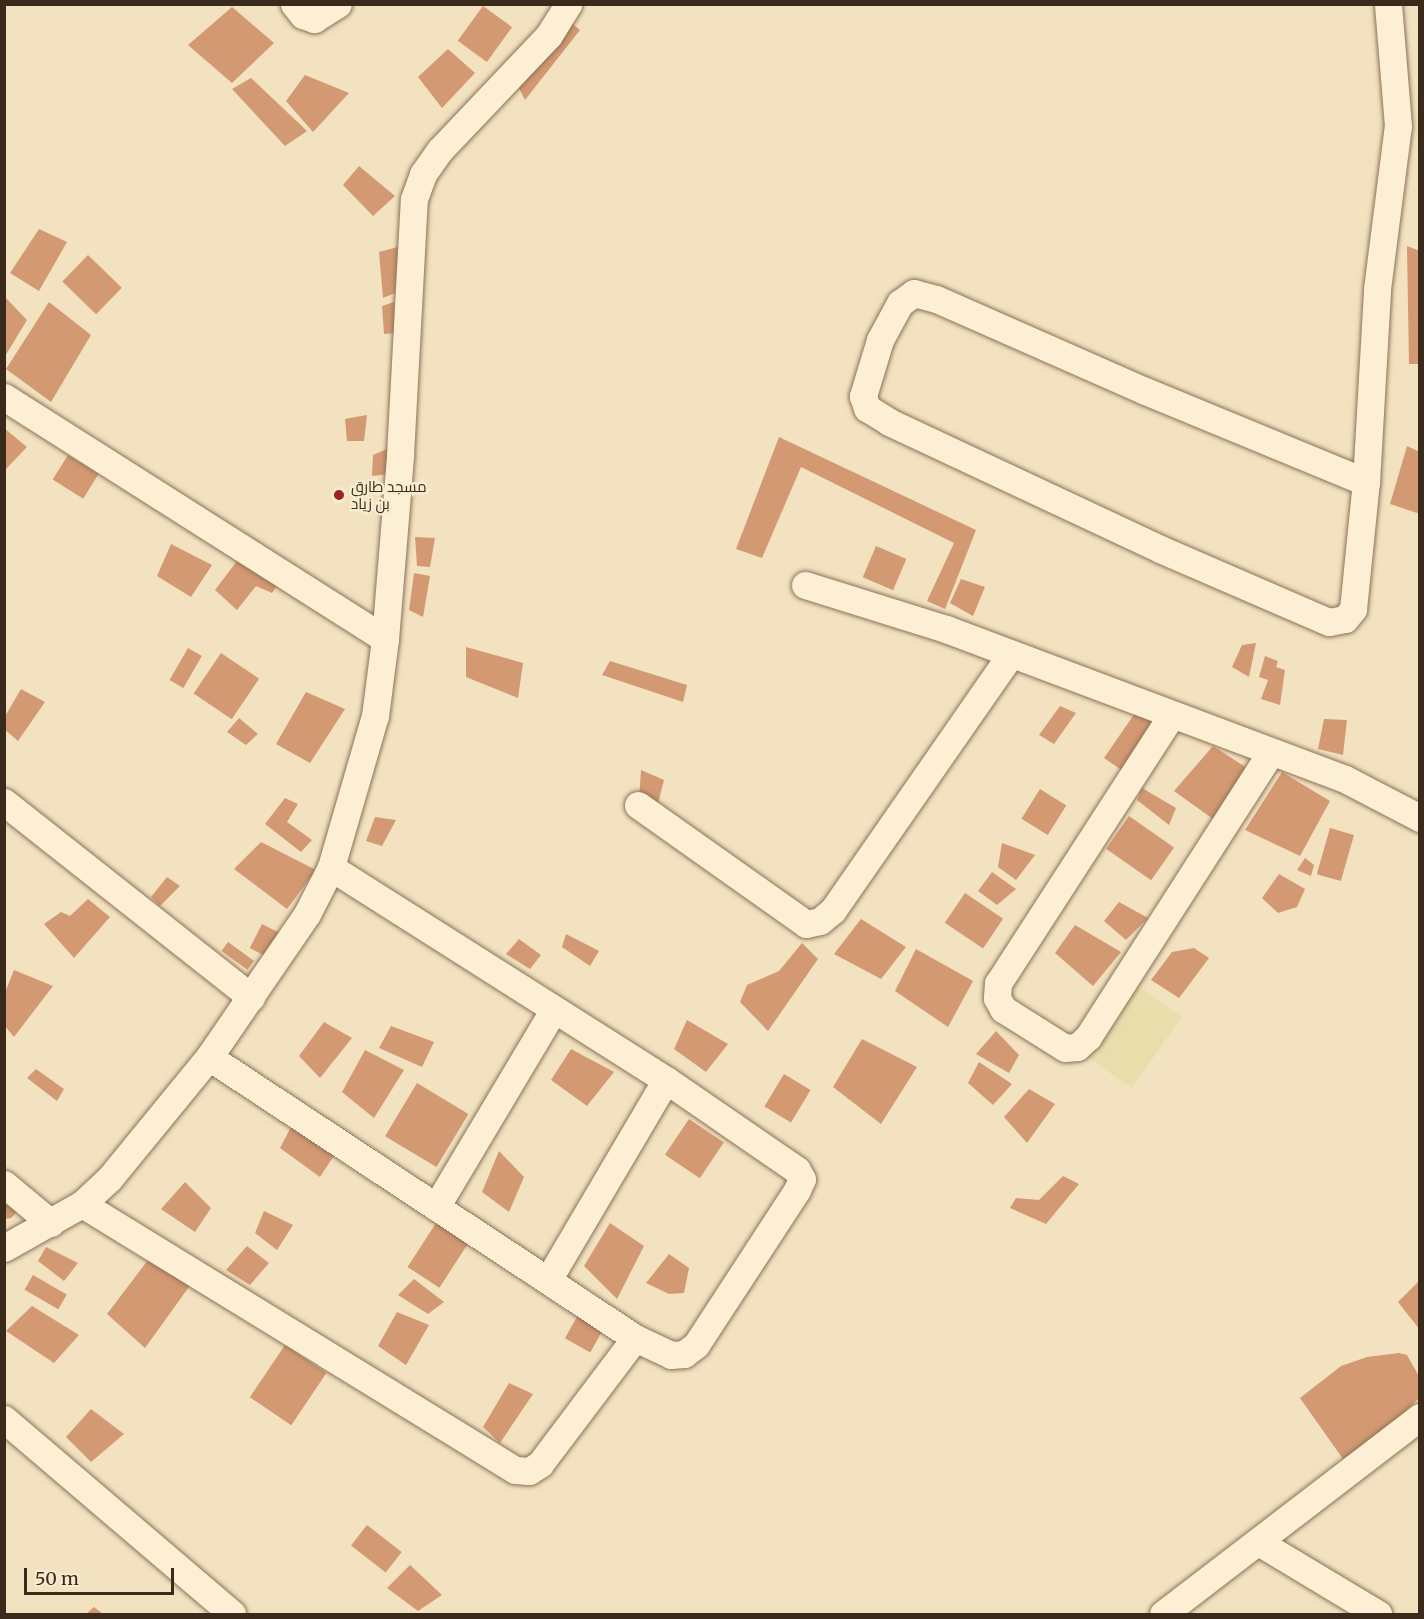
<!DOCTYPE html>
<html>
<head>
<meta charset="utf-8">
<style>
	body { margin:0 }
	#map { position:relative; width:1424px; height:1619px; overflow:hidden; background:#f2e2c0; font-family:Merriweather,Cairo,serif }
	div>[style] { position:absolute }
	[style*='--x'] { left:calc(var(--x)*1px); top:calc(var(--y)*1px); width:calc(var(--w)*1px); rotate:calc(var(--a)*1deg) }
	.farmland>* { inset:0; background:#e8deac; transform-origin:0 0 }
	.building>* { inset:0; background:#d39972; transform-origin:0 0 }
	.roads { filter:drop-shadow(0 0 2px #8c7256) drop-shadow(0 0 2px #8c7256) }
	.minor>* { height:27px; margin:-13.5px; padding:0 13.5px; transform-origin:13.5px; border-radius:13.5px; background:#fcefd4 }
	.dots>* { width:16px; height:16px; translate:-50% -50%; box-sizing:border-box; border:3px solid #f8ecd0; border-radius:50% }
	span { translate:-50% -50%; white-space:nowrap; text-align:center; line-height:1.15; -webkit-text-stroke:4.5px #f8ecd0; paint-order:stroke }
	.poi-label { font-size:15px; color:#3a2a1c }
	.left { translate:0 -50%; text-align:left }
	.frame { position:absolute; inset:0; border:6px solid #3a2a1c; pointer-events:none }
	.scale { position:absolute; left:24px; top:1568px; width:150px; height:27px; box-sizing:border-box; border:3px solid #3a2a1c; border-top:0; padding-left:8px; font-size:18px; line-height:21px; white-space:nowrap; color:#3a2a1c; -webkit-text-stroke:4px #f8ecd0; paint-order:stroke }
</style>
</head>
<body>
<div id="map">
	<div class="farmland">
		<i style="left:1135px;top:984px;width:57px;height:87px;rotate:35deg"></i>
	</div>
	<div class="building">
		<i style="left:483px;top:6px;width:36px;height:43px;rotate:36deg"></i>
		<i style="clip-path:polygon(232px 7px,274px 43px,232px 83px,188px 45px)"></i>
		<i style="clip-path:polygon(569px 21px,580px 30px,525px 100px,515px 80px)"></i>
		<i style="clip-path:polygon(448px 49px,475px 73px,442px 108px,418px 77px)"></i>
		<i style="clip-path:polygon(305px 75px,349px 93px,313px 132px,286px 101px)"></i>
		<i style="clip-path:polygon(251px 78px,307px 131px,285px 146px,232px 89px)"></i>
		<i style="clip-path:polygon(359px 166px,395px 196px,373px 216px,343px 185px)"></i>
		<i style="clip-path:polygon(39px 229px,67px 242px,39px 291px,10px 273px)"></i>
		<i style="clip-path:polygon(1407px 246px,1420px 251px,1420px 364px,1409px 364px)"></i>
		<i style="clip-path:polygon(398px 247px,395px 293px,383px 298px,379px 252px)"></i>
		<i style="left:88px;top:255px;width:47px;height:37px;rotate:44deg"></i>
		<i style="clip-path:polygon(4px 296px,27px 320px,4px 358px)"></i>
		<i style="clip-path:polygon(49px 302px,91px 335px,51px 402px,6px 369px)"></i>
		<i style="clip-path:polygon(394px 302px,395px 333px,384px 334px,382px 306px)"></i>
		<i style="clip-path:polygon(367px 415px,364px 441px,347px 441px,345px 419px)"></i>
		<i style="clip-path:polygon(4px 428px,27px 447px,4px 471px)"></i>
		<i style="clip-path:polygon(779px 437px,976px 530px,945px 609px,927px 601px,954px 543px,801px 467px,762px 558px,736px 549px)"></i>
		<i style="clip-path:polygon(1407px 446px,1420px 452px,1420px 514px,1390px 504px)"></i>
		<i style="clip-path:polygon(389px 448px,388px 474px,372px 476px,373px 455px)"></i>
		<i style="left:68px;top:455px;width:36px;height:29px;rotate:32deg"></i>
		<i style="clip-path:polygon(415px 537px,435px 538px,430px 567px,417px 566px)"></i>
		<i style="clip-path:polygon(171px 544px,212px 565px,191px 597px,157px 576px)"></i>
		<i style="left:876px;top:546px;width:33px;height:34px;rotate:23deg"></i>
		<i style="clip-path:polygon(240px 557px,280px 581px,272px 593px,256px 586px,237px 610px,215px 590px)"></i>
		<i style="clip-path:polygon(414px 573px,430px 576px,423px 617px,409px 610px)"></i>
		<i style="clip-path:polygon(961px 579px,985px 587px,973px 616px,950px 603px)"></i>
		<i style="clip-path:polygon(1256px 643px,1249px 677px,1232px 667px,1242px 645px)"></i>
		<i style="clip-path:polygon(466px 647px,523px 663px,518px 698px,466px 677px)"></i>
		<i style="left:188px;top:648px;width:16px;height:37px;rotate:30deg"></i>
		<i style="left:221px;top:653px;width:46px;height:49px;rotate:34deg"></i>
		<i style="clip-path:polygon(1265px 656px,1278px 661px,1276px 667px,1285px 670px,1280px 705px,1261px 699px,1268px 680px,1259px 677px)"></i>
		<i style="clip-path:polygon(610px 661px,687px 685px,683px 702px,602px 675px)"></i>
		<i style="clip-path:polygon(21px 689px,45px 702px,18px 741px,4px 729px,4px 718px)"></i>
		<i style="clip-path:polygon(306px 692px,345px 709px,310px 763px,276px 744px)"></i>
		<i style="clip-path:polygon(1060px 706px,1076px 713px,1054px 744px,1039px 735px)"></i>
		<i style="clip-path:polygon(1135px 713px,1161px 719px,1123px 771px,1104px 758px)"></i>
		<i style="clip-path:polygon(239px 718px,258px 734px,246px 745px,227px 732px)"></i>
		<i style="clip-path:polygon(1324px 719px,1347px 720px,1343px 755px,1318px 749px)"></i>
		<i style="clip-path:polygon(1213px 746px,1247px 768px,1213px 819px,1174px 791px)"></i>
		<i style="clip-path:polygon(641px 770px,664px 780px,656px 811px,639px 799px)"></i>
		<i style="clip-path:polygon(1282px 772px,1330px 801px,1300px 856px,1245px 830px)"></i>
		<i style="clip-path:polygon(1142px 788px,1176px 808px,1169px 825px,1137px 800px)"></i>
		<i style="left:1040px;top:789px;width:31px;height:35px;rotate:32deg"></i>
		<i style="clip-path:polygon(285px 798px,298px 804px,287px 822px,312px 840px,301px 852px,265px 824px)"></i>
		<i style="left:1129px;top:816px;width:55px;height:40px;rotate:35deg"></i>
		<i style="clip-path:polygon(375px 817px,396px 820px,382px 846px,366px 841px)"></i>
		<i style="left:1330px;top:828px;width:25px;height:48px;rotate:16deg"></i>
		<i style="clip-path:polygon(261px 842px,316px 870px,287px 909px,234px 869px)"></i>
		<i style="clip-path:polygon(1002px 843px,1035px 855px,1016px 880px,998px 867px)"></i>
		<i style="clip-path:polygon(1305px 858px,1314px 865px,1311px 876px,1297px 870px)"></i>
		<i style="clip-path:polygon(992px 872px,1016px 889px,997px 905px,978px 891px)"></i>
		<i style="clip-path:polygon(1279px 874px,1305px 889px,1297px 907px,1278px 913px,1262px 898px)"></i>
		<i style="clip-path:polygon(167px 877px,180px 886px,160px 906px,151px 897px)"></i>
		<i style="left:965px;top:893px;width:46px;height:36px;rotate:34deg"></i>
		<i style="clip-path:polygon(88px 899px,110px 917px,74px 958px,44px 924px,61px 912px,70px 916px)"></i>
		<i style="clip-path:polygon(1119px 902px,1148px 918px,1126px 940px,1104px 921px)"></i>
		<i style="clip-path:polygon(861px 919px,906px 947px,881px 979px,834px 954px)"></i>
		<i style="left:262px;top:924px;width:22px;height:27px;rotate:27deg"></i>
		<i style="clip-path:polygon(1075px 925px,1121px 952px,1093px 986px,1055px 953px)"></i>
		<i style="clip-path:polygon(566px 934px,599px 951px,590px 966px,562px 947px)"></i>
		<i style="clip-path:polygon(519px 939px,541px 955px,530px 969px,506px 954px)"></i>
		<i style="left:228px;top:942px;width:32px;height:11px;rotate:36deg"></i>
		<i style="clip-path:polygon(802px 943px,818px 959px,768px 1031px,740px 1002px,747px 985px,779px 971px)"></i>
		<i style="clip-path:polygon(1194px 948px,1209px 958px,1179px 998px,1151px 980px,1172px 952px)"></i>
		<i style="clip-path:polygon(916px 949px,973px 981px,948px 1027px,895px 991px)"></i>
		<i style="clip-path:polygon(14px 970px,53px 986px,14px 1037px,4px 1025px,4px 995px)"></i>
		<i style="clip-path:polygon(687px 1020px,728px 1044px,706px 1072px,674px 1049px)"></i>
		<i style="clip-path:polygon(324px 1022px,352px 1038px,320px 1078px,299px 1056px)"></i>
		<i style="clip-path:polygon(391px 1026px,434px 1042px,422px 1067px,379px 1048px)"></i>
		<i style="clip-path:polygon(996px 1031px,1019px 1055px,1009px 1073px,976px 1054px)"></i>
		<i style="clip-path:polygon(862px 1039px,917px 1067px,881px 1124px,833px 1087px)"></i>
		<i style="clip-path:polygon(571px 1049px,614px 1072px,587px 1106px,551px 1080px)"></i>
		<i style="clip-path:polygon(365px 1050px,404px 1070px,374px 1118px,342px 1092px)"></i>
		<i style="clip-path:polygon(979px 1062px,1012px 1084px,993px 1105px,968px 1083px)"></i>
		<i style="clip-path:polygon(36px 1069px,64px 1089px,57px 1101px,27px 1078px)"></i>
		<i style="left:784px;top:1074px;width:31px;height:38px;rotate:31deg"></i>
		<i style="left:417px;top:1083px;width:60px;height:62px;rotate:31deg"></i>
		<i style="clip-path:polygon(1029px 1089px,1055px 1104px,1027px 1143px,1004px 1117px)"></i>
		<i style="left:689px;top:1119px;width:42px;height:43px;rotate:34deg"></i>
		<i style="clip-path:polygon(292px 1125px,337px 1151px,320px 1177px,280px 1148px)"></i>
		<i style="clip-path:polygon(499px 1151px,524px 1177px,509px 1212px,482px 1192px)"></i>
		<i style="clip-path:polygon(1063px 1176px,1079px 1184px,1046px 1224px,1010px 1208px,1016px 1198px,1039px 1200px)"></i>
		<i style="clip-path:polygon(185px 1182px,211px 1208px,195px 1232px,161px 1209px)"></i>
		<i style="clip-path:polygon(4px 1200px,19px 1210px,11px 1218px,4px 1219px)"></i>
		<i style="clip-path:polygon(264px 1211px,293px 1225px,277px 1250px,255px 1233px)"></i>
		<i style="left:438px;top:1220px;width:38px;height:56px;rotate:33deg"></i>
		<i style="clip-path:polygon(610px 1223px,644px 1246px,617px 1299px,584px 1266px)"></i>
		<i style="clip-path:polygon(247px 1246px,269px 1263px,250px 1285px,226px 1270px)"></i>
		<i style="clip-path:polygon(46px 1247px,78px 1263px,64px 1281px,38px 1261px)"></i>
		<i style="clip-path:polygon(669px 1254px,689px 1268px,684px 1293px,669px 1294px,646px 1283px)"></i>
		<i style="clip-path:polygon(148px 1260px,191px 1284px,145px 1348px,107px 1314px)"></i>
		<i style="left:33px;top:1275px;width:39px;height:17px;rotate:30deg"></i>
		<i style="clip-path:polygon(414px 1279px,444px 1302px,428px 1314px,398px 1295px)"></i>
		<i style="clip-path:polygon(1420px 1280px,1420px 1330px,1398px 1302px)"></i>
		<i style="clip-path:polygon(32px 1306px,79px 1335px,54px 1363px,6px 1331px)"></i>
		<i style="clip-path:polygon(397px 1312px,429px 1325px,406px 1365px,378px 1346px)"></i>
		<i style="left:579px;top:1313px;width:29px;height:29px;rotate:29deg"></i>
		<i style="left:285px;top:1345px;width:50px;height:63px;rotate:34deg"></i>
		<i style="clip-path:polygon(1399px 1353px,1407px 1355px,1420px 1378px,1420px 1397px,1386px 1431px,1343px 1459px,1300px 1398px,1341px 1366px,1367px 1357px)"></i>
		<i style="clip-path:polygon(509px 1383px,533px 1394px,500px 1443px,483px 1427px)"></i>
		<i style="clip-path:polygon(91px 1409px,124px 1434px,91px 1462px,66px 1437px)"></i>
		<i style="left:367px;top:1525px;width:44px;height:26px;rotate:38deg"></i>
		<i style="clip-path:polygon(410px 1565px,442px 1595px,418px 1611px,387px 1588px)"></i>
		<i style="clip-path:polygon(94px 1607px,103px 1614px,86px 1614px)"></i>
	</div>
	<div class="roads">
		<div class="minor">
			<i style="--x:294;--y:4;--w:14;--a:51"></i>
			<i style="--x:303;--y:15;--w:12;--a:20"></i>
			<i style="--x:314;--y:19;--w:28;--a:-32"></i>
			<i style="--x:4;--y:397;--w:451;--a:32.4"></i>
			<i style="--x:1366;--y:482;--w:239;--a:-157.6"></i>
			<i style="--x:1145;--y:391;--w:228;--a:-156.2"></i>
			<i style="--x:936;--y:299;--w:23;--a:-165"></i>
			<i style="--x:914;--y:293;--w:17;--a:144"></i>
			<i style="--x:900;--y:303;--w:42;--a:118.4"></i>
			<i style="--x:880;--y:340;--w:59;--a:106.9"></i>
			<i style="--x:863;--y:396;--w:13;--a:72"></i>
			<i style="--x:867;--y:408;--w:26;--a:32"></i>
			<i style="--x:889;--y:422;--w:299;--a:25.1"></i>
			<i style="--x:1160;--y:549;--w:184;--a:23.4"></i>
			<i style="--x:1329;--y:622;--w:16;--a:-11"></i>
			<i style="--x:1345;--y:619;--w:13;--a:-51"></i>
			<i style="--x:1353;--y:609;--w:128;--a:-84.2"></i>
			<i style="--x:1366;--y:482;--w:193;--a:-86.7"></i>
			<i style="--x:1377;--y:289;--w:164;--a:-82.7"></i>
			<i style="--x:1398;--y:126;--w:122;--a:-94.7"></i>
			<i style="--x:805;--y:585;--w:148;--a:17.3"></i>
			<i style="--x:946;--y:629;--w:426;--a:20.6"></i>
			<i style="--x:1345;--y:779;--w:85;--a:27.5"></i>
			<i style="--x:1171;--y:716;--w:318;--a:122.9"></i>
			<i style="--x:998;--y:983;--w:15;--a:94"></i>
			<i style="--x:997;--y:998;--w:13;--a:61"></i>
			<i style="--x:1003;--y:1009;--w:73;--a:32.2"></i>
			<i style="--x:1065;--y:1048;--w:12;--a:-5"></i>
			<i style="--x:1077;--y:1047;--w:15;--a:-42"></i>
			<i style="--x:1088;--y:1037;--w:337;--a:-57.3"></i>
			<i style="--x:4;--y:802;--w:315;--a:38.3"></i>
			<i style="--x:638;--y:805;--w:206;--a:35.3"></i>
			<i style="--x:806;--y:924;--w:14;--a:-12"></i>
			<i style="--x:820;--y:921;--w:17;--a:-40"></i>
			<i style="--x:833;--y:910;--w:312;--a:-55.2"></i>
			<i style="--x:209;--y:1057;--w:510;--a:33.41"></i>
			<i style="--x:635;--y:1338;--w:40;--a:25"></i>
			<i style="--x:671;--y:1355;--w:13;--a:-4"></i>
			<i style="--x:684;--y:1354;--w:15;--a:-37"></i>
			<i style="--x:696;--y:1345;--w:185;--a:-56.9"></i>
			<i style="--x:797;--y:1190;--w:12;--a:-66"></i>
			<i style="--x:802;--y:1179;--w:10;--a:-119"></i>
			<i style="--x:797;--y:1170;--w:159;--a:-145.5"></i>
			<i style="--x:666;--y:1080;--w:397;--a:-147.6"></i>
			<i style="--x:4;--y:1184;--w:61;--a:39.7"></i>
			<i style="--x:82;--y:1204;--w:508;--a:31.56"></i>
			<i style="--x:515;--y:1470;--w:14;--a:4"></i>
			<i style="--x:529;--y:1471;--w:13;--a:-32"></i>
			<i style="--x:540;--y:1464;--w:158;--a:-53"></i>
			<i style="--x:436;--y:1207;--w:228;--a:-59.2"></i>
			<i style="--x:4;--y:1248;--w:90;--a:-29.4"></i>
			<i style="--x:82;--y:1204;--w:37;--a:-43"></i>
			<i style="--x:109;--y:1179;--w:158;--a:-50.7"></i>
			<i style="--x:209;--y:1057;--w:173;--a:-55.6"></i>
			<i style="--x:307;--y:914;--w:53;--a:-62.9"></i>
			<i style="--x:331;--y:867;--w:157;--a:-73.8"></i>
			<i style="--x:375;--y:716;--w:78;--a:-82.6"></i>
			<i style="--x:385;--y:639;--w:185;--a:-85.3"></i>
			<i style="--x:400;--y:455;--w:256;--a:-86.9"></i>
			<i style="--x:414;--y:199;--w:27;--a:-70"></i>
			<i style="--x:423;--y:174;--w:29;--a:-55"></i>
			<i style="--x:440;--y:150;--w:158;--a:-46.5"></i>
			<i style="--x:549;--y:35;--w:36;--a:-58"></i>
			<i style="--x:548;--y:1280;--w:232;--a:-59.5"></i>
			<i style="--x:4;--y:1419;--w:300;--a:40.5"></i>
			<i style="--x:1260;--y:1543;--w:138;--a:31"></i>
			<i style="--x:1163;--y:1614;--w:324;--a:-37.5"></i>
		</div>
	</div>
	<div class="dots">
		<i style="left:339px;top:495px;background:#a02123"></i>
	</div>
	<div class="poi-label">
		<span class="left" style="left:351px;top:495px">مسجد طارق<br>بن زياد</span>
	</div>
	<div class="frame"></div>
	<div class="scale">50 m</div>
</div>
</body>
</html>
